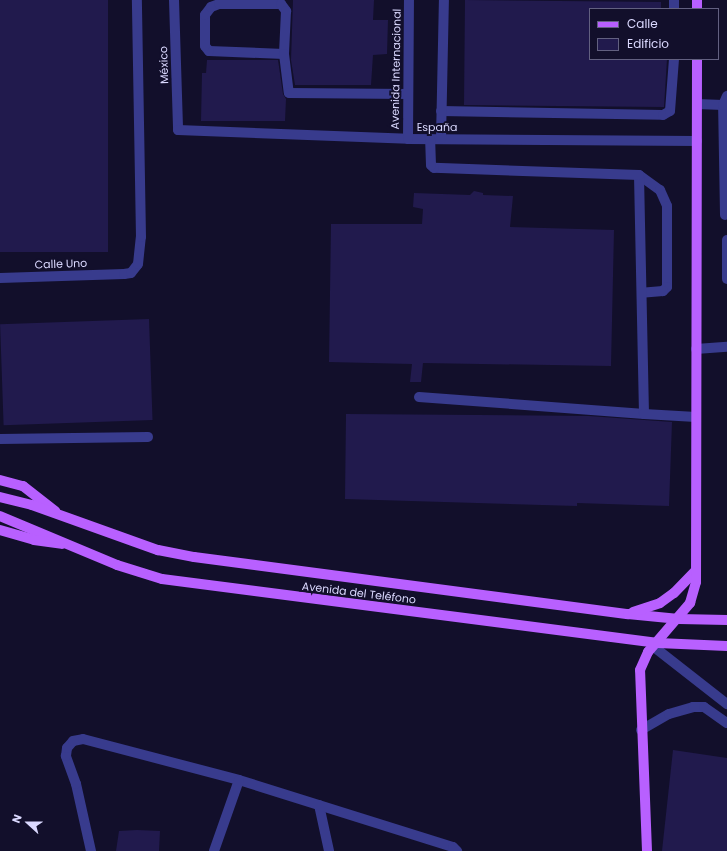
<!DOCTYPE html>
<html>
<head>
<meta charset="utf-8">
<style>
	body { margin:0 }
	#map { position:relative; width:727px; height:851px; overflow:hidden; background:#120f2b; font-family:Poppins,sans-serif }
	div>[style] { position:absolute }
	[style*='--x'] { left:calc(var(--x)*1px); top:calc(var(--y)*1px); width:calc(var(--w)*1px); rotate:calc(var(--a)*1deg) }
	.building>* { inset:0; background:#211a4d; transform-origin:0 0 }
	.minor>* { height:10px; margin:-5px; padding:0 5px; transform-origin:5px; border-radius:5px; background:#383b8d }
	.major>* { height:10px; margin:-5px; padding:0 5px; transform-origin:5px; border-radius:5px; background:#b860ff }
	span { translate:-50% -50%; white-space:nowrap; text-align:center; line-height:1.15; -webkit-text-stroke:4px #120f2b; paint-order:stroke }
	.street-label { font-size:11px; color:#dbd9ff }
	.legend { position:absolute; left:589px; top:8px; width:130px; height:52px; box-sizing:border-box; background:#120f2b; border:1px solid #626080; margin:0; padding:5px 7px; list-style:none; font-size:12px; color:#dbd9ff }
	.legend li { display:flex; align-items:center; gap:8px; height:20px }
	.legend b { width:20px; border:1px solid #626080 }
	.north { position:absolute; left:8px; top:803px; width:40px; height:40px; -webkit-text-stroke:3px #120f2b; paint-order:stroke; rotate:291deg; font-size:11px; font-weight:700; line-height:16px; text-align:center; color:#dbd9ff }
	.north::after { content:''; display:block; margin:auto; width:14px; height:18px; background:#dbd9ff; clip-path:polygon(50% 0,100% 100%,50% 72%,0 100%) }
</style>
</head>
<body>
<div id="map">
	<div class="building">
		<i style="left:0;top:0;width:108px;height:252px"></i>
		<i style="clip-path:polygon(293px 0,374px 0,373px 20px,388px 20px,387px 54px,373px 55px,371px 85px,295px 85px,291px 60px)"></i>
		<i style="clip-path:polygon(465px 0,661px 2px,661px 9px,590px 9px,590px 59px,667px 59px,664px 107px,464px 105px)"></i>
		<i style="clip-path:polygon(207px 60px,278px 60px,283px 94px,286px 99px,285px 121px,201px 121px,202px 73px,206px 73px)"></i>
		<i style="clip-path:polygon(474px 191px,483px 193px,483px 195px,513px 196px,510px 227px,614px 230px,611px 366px,423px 363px,421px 382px,410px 382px,412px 364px,329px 362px,331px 224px,422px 224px,423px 209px,413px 207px,414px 193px,470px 195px)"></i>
		<i style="left:149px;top:319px;width:101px;height:149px;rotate:88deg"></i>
		<i style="clip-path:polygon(346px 414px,589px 416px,672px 422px,669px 506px,577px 503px,577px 506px,345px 499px)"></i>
		<i style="clip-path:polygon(673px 750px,727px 758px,727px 851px,662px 851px)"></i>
		<i style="clip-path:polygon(137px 830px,160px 831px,159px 851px,116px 851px,119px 831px)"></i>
	</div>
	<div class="minor">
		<i style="--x:174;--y:0;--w:130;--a:88.2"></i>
		<i style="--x:178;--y:130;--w:230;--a:2.2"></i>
		<i style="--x:408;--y:139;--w:289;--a:0.4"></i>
		<i style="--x:674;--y:9;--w:9;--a:-90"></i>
		<i style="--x:284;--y:54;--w:75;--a:-177.7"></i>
		<i style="--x:209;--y:51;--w:6;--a:-129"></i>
		<i style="--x:205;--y:46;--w:31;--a:-90"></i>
		<i style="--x:205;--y:15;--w:10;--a:-53"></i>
		<i style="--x:211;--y:7;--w:9;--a:-21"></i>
		<i style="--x:219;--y:4;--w:62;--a:0"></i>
		<i style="--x:281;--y:4;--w:9;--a:54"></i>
		<i style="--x:286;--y:11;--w:43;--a:92.7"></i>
		<i style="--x:284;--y:54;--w:39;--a:83"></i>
		<i style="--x:289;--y:93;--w:119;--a:0.5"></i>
		<i style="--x:697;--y:104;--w:26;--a:2"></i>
		<i style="--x:441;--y:111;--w:222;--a:1"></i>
		<i style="--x:663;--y:115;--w:8;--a:-30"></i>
		<i style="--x:670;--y:111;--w:52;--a:-85.6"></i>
		<i style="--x:408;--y:139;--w:139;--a:-89.6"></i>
		<i style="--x:441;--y:139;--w:139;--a:-88.8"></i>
		<i style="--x:639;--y:175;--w:26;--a:36"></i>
		<i style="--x:660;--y:190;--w:17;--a:66"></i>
		<i style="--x:667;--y:206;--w:81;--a:90"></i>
		<i style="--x:667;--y:287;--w:6;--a:135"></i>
		<i style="--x:663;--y:291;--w:21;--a:175"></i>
		<i style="--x:725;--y:215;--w:110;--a:-91"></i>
		<i style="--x:723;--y:105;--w:10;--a:-66"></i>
		<i style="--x:727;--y:240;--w:39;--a:90"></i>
		<i style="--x:0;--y:278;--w:124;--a:-1.8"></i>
		<i style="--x:124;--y:274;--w:7;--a:-8"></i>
		<i style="--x:131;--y:273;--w:11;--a:-52"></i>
		<i style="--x:138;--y:264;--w:27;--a:-84"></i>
		<i style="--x:141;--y:237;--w:237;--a:-91"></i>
		<i style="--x:696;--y:349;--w:31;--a:-4"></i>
		<i style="--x:419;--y:397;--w:226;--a:4.3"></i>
		<i style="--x:644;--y:414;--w:239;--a:-91.2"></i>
		<i style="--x:639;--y:175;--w:205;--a:-178"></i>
		<i style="--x:434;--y:168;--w:4;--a:-135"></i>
		<i style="--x:431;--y:165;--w:26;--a:-92"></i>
		<i style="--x:644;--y:414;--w:52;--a:3.3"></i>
		<i style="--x:0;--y:439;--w:148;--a:-0.8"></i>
		<i style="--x:654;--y:647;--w:93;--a:38"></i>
		<i style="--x:641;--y:730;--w:32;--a:-30"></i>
		<i style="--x:669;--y:714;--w:25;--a:-16"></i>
		<i style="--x:693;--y:707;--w:11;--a:0"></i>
		<i style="--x:704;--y:707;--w:28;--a:35"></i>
		<i style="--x:319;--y:805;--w:47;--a:77.7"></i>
		<i style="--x:91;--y:851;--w:69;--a:-102.6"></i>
		<i style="--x:76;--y:784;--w:30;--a:-110"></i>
		<i style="--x:66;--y:756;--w:8;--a:-83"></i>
		<i style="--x:67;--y:748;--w:9;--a:-49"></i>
		<i style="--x:73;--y:741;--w:10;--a:-11"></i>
		<i style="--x:83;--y:739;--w:161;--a:14.7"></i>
		<i style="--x:239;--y:780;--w:224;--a:17.4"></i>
		<i style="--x:453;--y:847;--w:6;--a:45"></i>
		<i style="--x:214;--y:851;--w:75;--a:-70.6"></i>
	</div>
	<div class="major">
		<i style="--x:697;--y:0;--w:9;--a:90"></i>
		<i style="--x:0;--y:480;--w:24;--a:15"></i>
		<i style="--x:23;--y:486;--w:41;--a:38"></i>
		<i style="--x:0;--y:497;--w:33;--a:14"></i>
		<i style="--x:32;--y:505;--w:134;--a:19.7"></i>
		<i style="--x:158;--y:550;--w:37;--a:11"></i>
		<i style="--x:194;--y:557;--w:438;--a:7.5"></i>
		<i style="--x:628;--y:614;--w:51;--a:5.6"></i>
		<i style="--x:679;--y:619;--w:48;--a:1.2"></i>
		<i style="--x:0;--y:516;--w:127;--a:22.7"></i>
		<i style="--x:117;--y:565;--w:47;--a:17.3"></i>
		<i style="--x:162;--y:579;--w:500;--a:7.35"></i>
		<i style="--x:658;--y:643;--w:69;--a:2.5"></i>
		<i style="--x:0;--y:530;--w:35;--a:16"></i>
		<i style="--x:34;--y:540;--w:28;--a:8"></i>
		<i style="--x:633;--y:612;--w:28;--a:-18"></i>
		<i style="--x:660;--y:603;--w:17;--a:-36"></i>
		<i style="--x:674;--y:593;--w:30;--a:-46"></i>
		<i style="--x:647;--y:851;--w:181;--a:-92.2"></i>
		<i style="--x:640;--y:670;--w:20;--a:-66"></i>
		<i style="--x:648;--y:652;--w:65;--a:-49.4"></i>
		<i style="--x:690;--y:603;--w:22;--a:-74"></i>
		<i style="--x:696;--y:582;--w:523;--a:-89.89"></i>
	</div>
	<div class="street-label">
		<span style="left:164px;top:65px;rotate:-92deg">México</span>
		<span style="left:396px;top:69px;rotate:-89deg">Avenida Internacional</span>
		<span style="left:437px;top:127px">España</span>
		<span style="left:61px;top:264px;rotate:-2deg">Calle Uno</span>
		<span style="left:359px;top:593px;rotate:7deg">Avenida del Teléfono</span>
	</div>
	<ul class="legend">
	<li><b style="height:5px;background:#b860ff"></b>Calle</li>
	<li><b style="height:11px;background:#211a4d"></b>Edificio</li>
	</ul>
	<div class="north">N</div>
</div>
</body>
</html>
